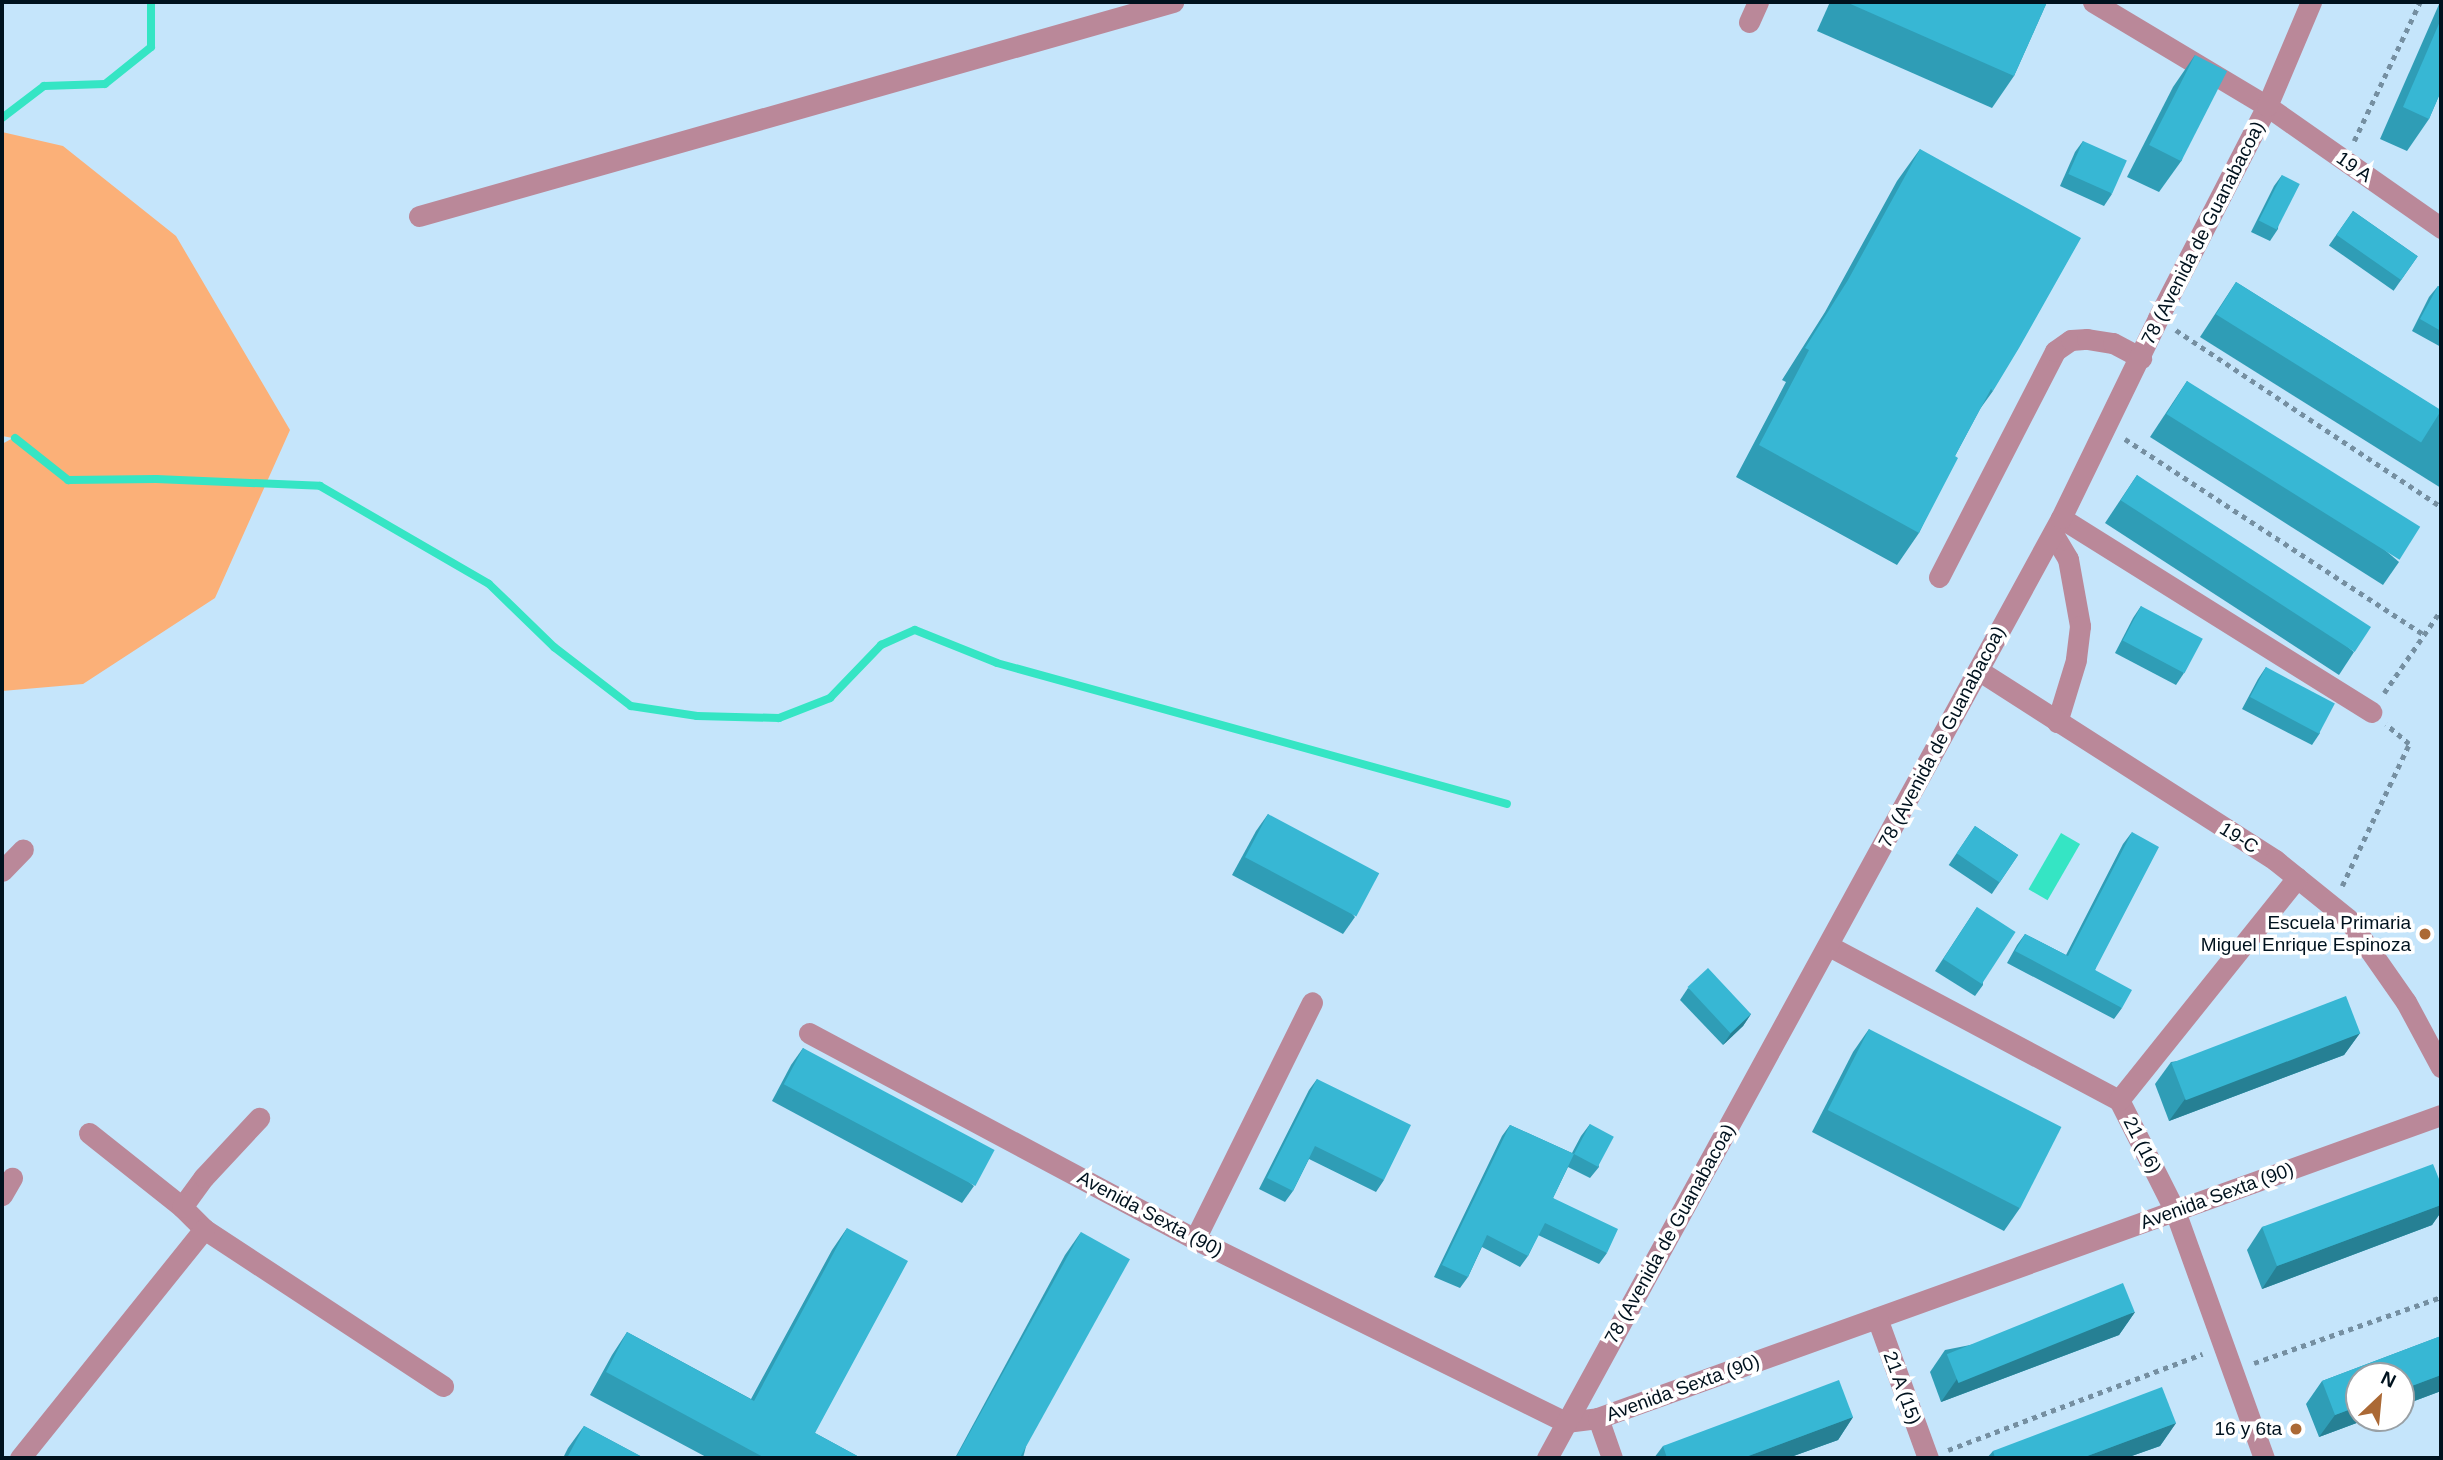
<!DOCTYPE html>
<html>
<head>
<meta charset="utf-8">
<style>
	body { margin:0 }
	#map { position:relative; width:2443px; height:1460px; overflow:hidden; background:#c5e5fb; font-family:Helvetica,sans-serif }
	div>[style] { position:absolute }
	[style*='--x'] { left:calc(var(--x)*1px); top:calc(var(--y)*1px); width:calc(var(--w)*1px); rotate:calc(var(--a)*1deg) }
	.green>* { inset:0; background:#fbb078 }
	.water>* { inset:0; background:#35e5c4; transform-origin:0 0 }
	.stream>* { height:8px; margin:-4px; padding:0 4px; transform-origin:4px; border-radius:4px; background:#35e5c4 }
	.path>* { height:4.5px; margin-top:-2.25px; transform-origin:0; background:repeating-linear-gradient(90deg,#758fa1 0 5px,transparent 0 10px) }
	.minor>* { height:21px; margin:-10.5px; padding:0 10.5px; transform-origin:10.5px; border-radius:10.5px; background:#ba8899 }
	.wall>* { inset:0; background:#2f9db6; transform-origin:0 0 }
	.shaded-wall>* { inset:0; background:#268094 }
	.building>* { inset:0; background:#37b7d4; transform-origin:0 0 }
	.dots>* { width:19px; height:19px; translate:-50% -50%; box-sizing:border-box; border:4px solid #fff; border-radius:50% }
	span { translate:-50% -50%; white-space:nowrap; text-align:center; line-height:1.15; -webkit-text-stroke:7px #fff; paint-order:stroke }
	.street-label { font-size:19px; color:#00121e }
	.poi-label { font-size:19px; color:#00121e }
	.right { translate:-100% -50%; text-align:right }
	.frame { position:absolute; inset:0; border:4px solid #00121e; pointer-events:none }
	.north { position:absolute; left:2345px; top:1362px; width:70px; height:70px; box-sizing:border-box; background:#fff; border:2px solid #99a0a5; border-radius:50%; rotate:26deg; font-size:19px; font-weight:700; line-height:28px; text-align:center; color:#00121e }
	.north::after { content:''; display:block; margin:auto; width:24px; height:32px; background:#ab6935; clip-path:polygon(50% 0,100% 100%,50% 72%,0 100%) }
</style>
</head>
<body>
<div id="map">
	<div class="green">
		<i style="clip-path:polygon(2px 132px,63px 146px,176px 236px,290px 430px,215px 598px,83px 684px,2px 691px,2px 444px,13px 438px,2px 436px)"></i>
	</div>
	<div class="water">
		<i style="left:2061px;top:833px;width:22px;height:65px;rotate:30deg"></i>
	</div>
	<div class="stream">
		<i style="--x:2;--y:118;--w:53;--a:-37.3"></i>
		<i style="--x:44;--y:86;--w:61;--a:-1.9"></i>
		<i style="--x:105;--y:84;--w:59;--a:-38.8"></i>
		<i style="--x:151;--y:47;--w:45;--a:-90"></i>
		<i style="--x:15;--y:438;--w:68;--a:38.4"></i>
		<i style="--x:68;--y:480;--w:88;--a:-0.7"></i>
		<i style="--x:156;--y:479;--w:164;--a:2.4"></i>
		<i style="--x:320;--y:486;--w:195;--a:30.1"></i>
		<i style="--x:489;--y:584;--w:91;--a:44.1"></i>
		<i style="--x:554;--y:647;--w:97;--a:37.5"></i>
		<i style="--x:631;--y:706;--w:67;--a:8.6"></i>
		<i style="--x:697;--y:716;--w:82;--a:1.4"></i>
		<i style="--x:779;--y:718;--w:55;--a:-21.4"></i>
		<i style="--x:830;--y:698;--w:74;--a:-46.1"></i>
		<i style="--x:881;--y:645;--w:37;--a:-24"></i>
		<i style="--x:915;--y:630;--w:88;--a:21.9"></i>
		<i style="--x:997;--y:663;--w:529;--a:15.45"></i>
	</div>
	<div class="path">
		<i style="--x:2354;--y:141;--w:154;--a:-64.6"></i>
		<i style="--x:2176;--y:330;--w:319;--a:33.7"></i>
		<i style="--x:2125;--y:439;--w:356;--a:33.2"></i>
		<i style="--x:2384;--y:693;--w:101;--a:-55.5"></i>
		<i style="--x:2342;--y:886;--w:157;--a:-64.7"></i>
		<i style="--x:2409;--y:744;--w:30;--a:-140"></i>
		<i style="--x:2254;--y:1363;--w:198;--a:-19.4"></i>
		<i style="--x:1948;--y:1450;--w:272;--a:-20.7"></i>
	</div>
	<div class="minor">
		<i style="--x:2093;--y:2;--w:203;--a:30.9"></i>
		<i style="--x:2267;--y:106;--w:213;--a:35"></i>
		<i style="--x:1749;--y:22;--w:22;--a:-66"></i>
		<i style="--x:419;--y:216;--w:784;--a:-15.84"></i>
		<i style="--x:2061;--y:518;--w:366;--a:32"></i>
		<i style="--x:2053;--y:534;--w:29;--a:59"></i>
		<i style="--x:2068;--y:559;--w:68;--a:79.8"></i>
		<i style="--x:2080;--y:626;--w:34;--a:97"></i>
		<i style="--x:2076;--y:660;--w:65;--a:107"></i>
		<i style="--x:1939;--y:577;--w:254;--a:-62.8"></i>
		<i style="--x:2055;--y:351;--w:19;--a:-35"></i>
		<i style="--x:2071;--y:340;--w:16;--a:-4"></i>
		<i style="--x:2087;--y:339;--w:26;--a:9"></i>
		<i style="--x:2113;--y:343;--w:32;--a:28"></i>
		<i style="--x:1978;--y:670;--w:353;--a:32.6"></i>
		<i style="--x:2275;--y:860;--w:94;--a:38.9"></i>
		<i style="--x:2348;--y:919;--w:101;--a:55.1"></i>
		<i style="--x:2406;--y:1002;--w:74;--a:61.7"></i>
		<i style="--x:2;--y:871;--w:30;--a:-46"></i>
		<i style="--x:1829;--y:946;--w:328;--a:28"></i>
		<i style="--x:2119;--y:1100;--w:124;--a:63.2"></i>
		<i style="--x:2175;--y:1211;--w:263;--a:70.2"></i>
		<i style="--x:809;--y:1033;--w:438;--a:28.1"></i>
		<i style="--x:1195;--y:1239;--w:414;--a:26.3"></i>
		<i style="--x:1566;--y:1422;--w:32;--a:-7"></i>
		<i style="--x:1598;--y:1418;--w:896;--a:-19.77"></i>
		<i style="--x:2119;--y:1100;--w:285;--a:-51.3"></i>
		<i style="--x:89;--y:1133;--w:119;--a:38.5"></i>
		<i style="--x:182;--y:1207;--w:31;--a:45"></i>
		<i style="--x:204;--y:1229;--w:286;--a:33.3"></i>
		<i style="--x:2;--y:1195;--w:20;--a:-60"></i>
		<i style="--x:182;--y:1207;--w:37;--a:-54"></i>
		<i style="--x:204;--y:1177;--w:81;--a:-47"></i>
		<i style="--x:1195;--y:1239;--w:264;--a:-63.7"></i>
		<i style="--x:1877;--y:1318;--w:149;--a:70"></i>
		<i style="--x:1598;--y:1418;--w:42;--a:70.7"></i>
		<i style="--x:20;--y:1458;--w:294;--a:-51.2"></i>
		<i style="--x:1547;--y:1458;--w:1071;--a:-61.33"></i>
		<i style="--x:2061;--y:518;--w:222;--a:-64.1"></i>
		<i style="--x:2158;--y:318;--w:238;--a:-62.8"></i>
		<i style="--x:2267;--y:106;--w:113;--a:-67.1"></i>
	</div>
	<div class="wall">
		<i style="clip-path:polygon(1830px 2px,2047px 2px,2014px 76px,1992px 108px,1817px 31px)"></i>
		<i style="clip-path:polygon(2440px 2px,2441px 2px,2441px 91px,2429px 119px,2407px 151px,2380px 139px)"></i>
		<i style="clip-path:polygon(2195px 55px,2182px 160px,2159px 192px,2127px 177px,2173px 87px)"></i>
		<i style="clip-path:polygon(2083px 141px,2112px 194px,2104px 206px,2060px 186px,2075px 152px)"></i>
		<i style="clip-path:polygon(1920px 149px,1993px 391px,1980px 409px,1955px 456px,1919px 533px,1897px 565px,1736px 477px,1786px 382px,1782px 380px,1825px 312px,1897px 181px)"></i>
		<i style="clip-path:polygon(2282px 175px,2278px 229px,2270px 241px,2251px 232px,2274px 186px)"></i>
		<i style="left:2353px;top:211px;width:79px;height:42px;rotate:35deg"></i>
		<i style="clip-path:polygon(2236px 282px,2441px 411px,2441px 488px,2200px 337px)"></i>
		<i style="clip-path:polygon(2438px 286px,2441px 288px,2441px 347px,2412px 331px,2429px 297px)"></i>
		<i style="clip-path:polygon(2187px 381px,2399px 562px,2383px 585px,2150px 437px)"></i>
		<i style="clip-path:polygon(2137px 475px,2354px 652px,2339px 675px,2105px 523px)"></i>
		<i style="clip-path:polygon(2141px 606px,2184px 673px,2176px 685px,2115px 653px,2133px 618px)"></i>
		<i style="clip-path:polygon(2266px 667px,2320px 733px,2312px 745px,2242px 709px,2258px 679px)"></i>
		<i style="clip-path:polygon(1268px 814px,1355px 917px,1343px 934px,1232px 875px,1256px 831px)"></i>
		<i style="left:1975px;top:826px;width:52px;height:47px;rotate:34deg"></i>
		<i style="clip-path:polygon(2132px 832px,2095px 970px,2122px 1008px,2114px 1019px,2007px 963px,2017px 945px,2025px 934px,2066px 955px,2123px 844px)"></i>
		<i style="clip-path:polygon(1977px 907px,1983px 985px,1975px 996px,1935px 971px)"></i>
		<i style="clip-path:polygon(1688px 988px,1751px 1014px,1743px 1026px,1723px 1045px,1680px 1000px)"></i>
		<i style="clip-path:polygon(1869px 1029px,2020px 1208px,2004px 1231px,1812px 1132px,1853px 1052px)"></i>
		<i style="clip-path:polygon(2360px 1033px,2344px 1055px,2169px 1121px,2155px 1084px,2171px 1062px)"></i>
		<i style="clip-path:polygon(803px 1048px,974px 1186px,962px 1203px,772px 1101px,791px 1065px)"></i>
		<i style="clip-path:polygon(1317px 1079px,1384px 1180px,1376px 1192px,1309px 1159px,1293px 1191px,1285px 1202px,1259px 1189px,1309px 1090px)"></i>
		<i style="clip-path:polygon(1590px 1124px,1599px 1167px,1590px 1178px,1568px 1167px,1553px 1198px,1607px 1253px,1599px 1264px,1538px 1235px,1528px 1256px,1520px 1267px,1482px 1247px,1468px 1277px,1460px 1288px,1434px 1277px,1502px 1136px,1510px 1125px,1572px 1153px,1581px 1136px)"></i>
		<i style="clip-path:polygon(2441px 1184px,2441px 1212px,2432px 1225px,2262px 1289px,2247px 1250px,2262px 1227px)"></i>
		<i style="clip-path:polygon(847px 1228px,815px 1433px,861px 1458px,708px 1458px,590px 1395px,612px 1355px,627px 1332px,751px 1399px,832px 1250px)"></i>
		<i style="clip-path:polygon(1081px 1232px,1023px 1458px,955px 1458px,1065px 1255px)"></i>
		<i style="clip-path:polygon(2135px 1312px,2119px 1335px,1941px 1402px,1930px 1372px,1945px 1350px)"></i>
		<i style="clip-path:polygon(2441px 1336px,2441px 1391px,2401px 1406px,2359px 1418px,2370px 1418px,2319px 1437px,2306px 1404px,2322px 1381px)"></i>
		<i style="clip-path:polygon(1853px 1417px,1838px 1440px,1788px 1458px,1654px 1458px,1663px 1446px)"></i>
		<i style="clip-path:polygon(2176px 1423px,2160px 1446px,2126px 1458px,1987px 1458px,1993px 1451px)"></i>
		<i style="clip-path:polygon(584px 1426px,644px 1458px,563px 1458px,568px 1448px)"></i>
	</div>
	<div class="shaded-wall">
		<i style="clip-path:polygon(1751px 1014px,1743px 1026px,1723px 1045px,1731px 1033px)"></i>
		<i style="clip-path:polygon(2360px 1033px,2344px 1055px,2169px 1121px,2185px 1099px)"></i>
		<i style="clip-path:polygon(2441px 1205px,2441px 1212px,2432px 1225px,2262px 1289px,2277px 1266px)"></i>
		<i style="clip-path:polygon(2135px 1312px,2119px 1335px,1941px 1402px,1957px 1379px)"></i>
		<i style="clip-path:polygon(2441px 1375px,2441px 1391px,2401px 1406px,2401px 1390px)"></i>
		<i style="clip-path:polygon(2359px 1406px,2359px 1418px,2370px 1418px,2319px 1437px,2335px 1415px)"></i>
		<i style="clip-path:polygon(1853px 1417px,1838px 1440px,1788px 1458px,1743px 1458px)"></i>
		<i style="clip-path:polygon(2176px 1423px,2160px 1446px,2126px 1458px,2082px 1458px)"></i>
	</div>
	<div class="building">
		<i style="clip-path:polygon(1846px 2px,2047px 2px,2014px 76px)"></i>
		<i style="clip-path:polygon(2441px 19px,2441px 91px,2429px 119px,2403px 107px)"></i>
		<i style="left:2195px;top:55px;width:36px;height:101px;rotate:27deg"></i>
		<i style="left:2083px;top:141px;width:48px;height:36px;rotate:24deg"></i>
		<i style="clip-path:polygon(1920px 149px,2081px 238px,2019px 348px,1993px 391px,1991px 389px,1955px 456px,1958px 458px,1919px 533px,1759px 445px,1809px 350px,1805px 348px,1848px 280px)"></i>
		<i style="left:2282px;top:175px;width:20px;height:51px;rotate:27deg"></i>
		<i style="left:2353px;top:211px;width:79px;height:29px;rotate:35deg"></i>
		<i style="left:2236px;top:282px;width:242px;height:38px;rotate:32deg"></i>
		<i style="clip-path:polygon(2438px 286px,2441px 288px,2441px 331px,2420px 319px)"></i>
		<i style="left:2187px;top:381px;width:275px;height:39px;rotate:32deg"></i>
		<i style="left:2137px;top:475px;width:279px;height:30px;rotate:33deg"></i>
		<i style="left:2141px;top:606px;width:70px;height:39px;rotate:28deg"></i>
		<i style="left:2266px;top:667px;width:78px;height:34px;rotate:28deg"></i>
		<i style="left:1268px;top:814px;width:126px;height:49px;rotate:28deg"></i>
		<i style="left:1975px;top:826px;width:52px;height:33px;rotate:34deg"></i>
		<i style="clip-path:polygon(2132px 832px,2159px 847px,2095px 970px,2132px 990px,2122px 1008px,2015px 951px,2025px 934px,2068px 956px)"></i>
		<i style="left:1977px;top:907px;width:46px;height:62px;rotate:33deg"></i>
		<i style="left:1708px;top:968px;width:63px;height:28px;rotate:47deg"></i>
		<i style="left:2346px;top:996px;width:40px;height:187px;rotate:69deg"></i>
		<i style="left:1869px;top:1029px;width:216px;height:91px;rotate:27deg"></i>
		<i style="left:803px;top:1048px;width:217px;height:41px;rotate:28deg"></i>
		<i style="clip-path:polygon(1317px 1079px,1411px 1125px,1384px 1180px,1315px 1146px,1293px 1191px,1267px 1178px)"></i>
		<i style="left:1590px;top:1124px;width:27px;height:34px;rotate:28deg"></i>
		<i style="clip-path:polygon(1510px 1125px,1574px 1154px,1553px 1198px,1618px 1229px,1607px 1253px,1545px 1223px,1528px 1256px,1487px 1235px,1468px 1277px,1442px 1265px)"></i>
		<i style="clip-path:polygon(2433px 1164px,2441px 1184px,2441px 1205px,2277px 1266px,2262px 1227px)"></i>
		<i style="clip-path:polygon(847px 1228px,908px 1261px,815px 1433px,861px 1458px,765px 1458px,606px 1372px,627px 1332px,754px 1401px)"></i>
		<i style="left:1081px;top:1232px;width:56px;height:257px;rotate:29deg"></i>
		<i style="left:2123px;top:1283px;width:31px;height:190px;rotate:68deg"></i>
		<i style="clip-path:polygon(2441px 1336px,2441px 1375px,2401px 1390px,2401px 1376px,2359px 1376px,2359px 1406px,2335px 1415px,2322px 1381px)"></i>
		<i style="clip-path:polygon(1839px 1380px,1853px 1417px,1743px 1458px,1667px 1458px,1663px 1446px)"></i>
		<i style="clip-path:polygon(2162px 1387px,2176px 1423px,2082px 1458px,1995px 1458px,1993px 1451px)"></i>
		<i style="clip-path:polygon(584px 1426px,644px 1458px,567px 1458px)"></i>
	</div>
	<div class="dots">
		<i style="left:2425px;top:934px;background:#ab6935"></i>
		<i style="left:2296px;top:1429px;background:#ab6935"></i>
	</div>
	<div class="street-label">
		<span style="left:2354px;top:167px;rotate:35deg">19 A</span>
		<span style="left:2203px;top:233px;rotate:-63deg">78 (Avenida de Guanabacoa)</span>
		<span style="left:1942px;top:737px;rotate:-62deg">78 (Avenida de Guanabacoa)</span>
		<span style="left:2239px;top:838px;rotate:32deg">19-C</span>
		<span style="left:2142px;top:1145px;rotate:63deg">21 (16)</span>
		<span style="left:2217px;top:1196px;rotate:-20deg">Avenida Sexta (90)</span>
		<span style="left:1150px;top:1214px;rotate:28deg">Avenida Sexta (90)</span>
		<span style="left:1670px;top:1234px;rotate:-61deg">78 (Avenida de Guanabacoa)</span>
		<span style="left:1683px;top:1388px;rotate:-20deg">Avenida Sexta (90)</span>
		<span style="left:1902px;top:1388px;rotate:70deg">21 A (15)</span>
	</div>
	<div class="poi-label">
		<span class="right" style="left:2411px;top:934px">Escuela Primaria<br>Miguel Enrique Espinoza</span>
		<span class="right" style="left:2282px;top:1429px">16 y 6ta</span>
	</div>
	<div class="frame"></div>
	<div class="north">N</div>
</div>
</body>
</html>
